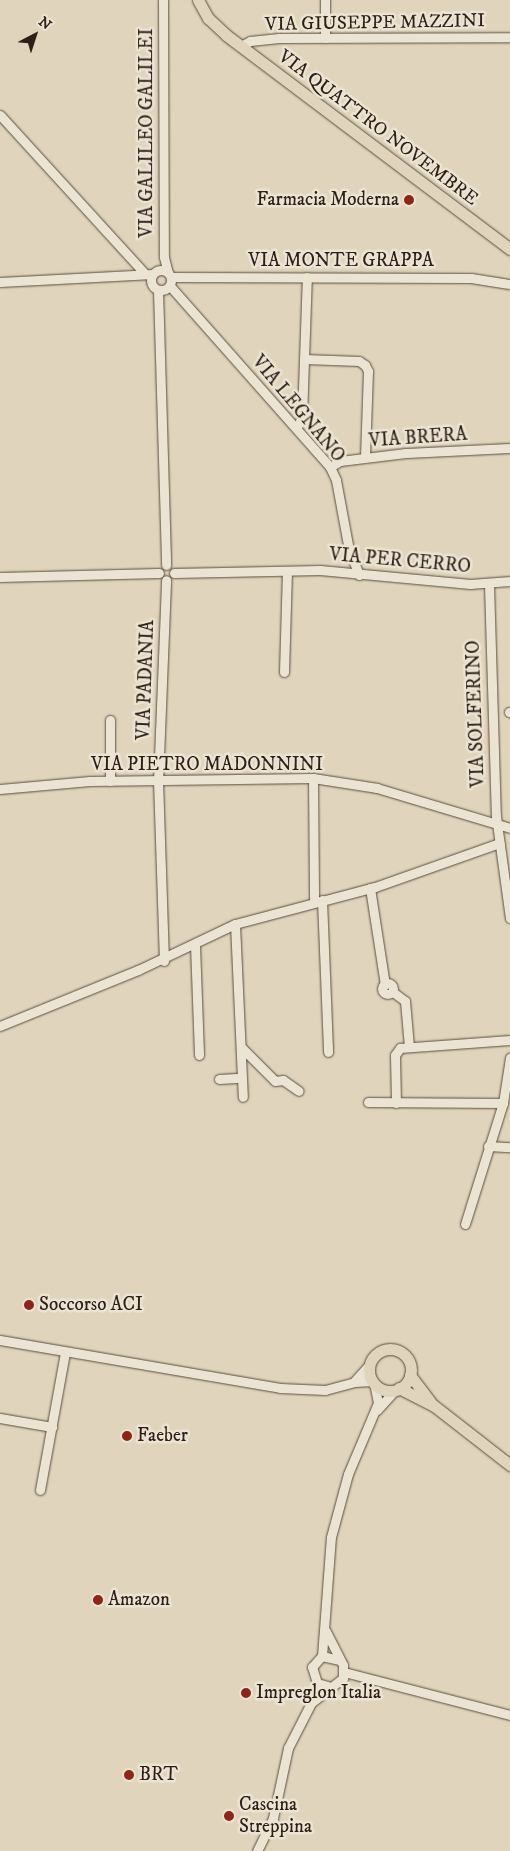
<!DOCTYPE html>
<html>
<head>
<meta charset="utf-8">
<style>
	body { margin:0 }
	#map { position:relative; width:510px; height:1851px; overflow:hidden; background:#e0d5bc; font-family:"IM FELL DW Pica",serif }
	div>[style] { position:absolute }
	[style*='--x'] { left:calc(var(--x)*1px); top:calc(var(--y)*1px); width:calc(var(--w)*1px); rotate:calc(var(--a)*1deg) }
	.roads { filter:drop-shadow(0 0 1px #5c4c40) drop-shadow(0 0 1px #5c4c40) }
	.minor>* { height:9px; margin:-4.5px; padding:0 4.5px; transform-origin:4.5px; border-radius:4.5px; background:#ebe4d3 }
	.minor>.ring { margin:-4.5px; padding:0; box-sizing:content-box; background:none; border:9px solid #ebe4d3; border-radius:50% }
	.major>* { height:11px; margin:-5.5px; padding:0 5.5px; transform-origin:5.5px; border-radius:5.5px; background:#e0d5bc }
	.major>.ring { margin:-5.5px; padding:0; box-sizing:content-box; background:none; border:11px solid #e0d5bc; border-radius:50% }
	.dots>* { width:14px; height:14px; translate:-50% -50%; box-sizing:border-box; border:2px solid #ebe4d3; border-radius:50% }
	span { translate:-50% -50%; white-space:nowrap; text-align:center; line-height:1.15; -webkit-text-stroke:5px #ebe4d3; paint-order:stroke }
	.street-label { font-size:19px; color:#301f17 }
	.poi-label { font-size:19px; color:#301f17 }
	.right { translate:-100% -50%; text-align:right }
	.left { translate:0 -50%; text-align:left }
	.north { position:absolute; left:10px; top:10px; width:50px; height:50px; -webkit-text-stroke:4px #ebe4d3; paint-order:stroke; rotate:40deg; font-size:14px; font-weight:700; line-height:20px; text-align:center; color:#301f17 }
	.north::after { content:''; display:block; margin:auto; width:18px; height:22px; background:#301f17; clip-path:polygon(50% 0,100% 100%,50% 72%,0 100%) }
</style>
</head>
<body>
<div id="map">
	<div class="roads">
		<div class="minor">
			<i style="--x:163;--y:0;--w:257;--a:89.8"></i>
			<i style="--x:164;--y:257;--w:16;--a:76"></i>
			<i style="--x:325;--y:38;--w:38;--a:-90"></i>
			<i style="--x:241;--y:46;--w:10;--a:-29"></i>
			<i style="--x:250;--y:41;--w:29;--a:-6"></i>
			<i style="--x:279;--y:38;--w:231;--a:-0.2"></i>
			<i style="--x:0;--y:115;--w:215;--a:47.6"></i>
			<i class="ring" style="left:151px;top:270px;width:11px;height:11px"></i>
			<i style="--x:171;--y:277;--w:300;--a:0.2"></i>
			<i style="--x:471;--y:278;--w:39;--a:9"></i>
			<i style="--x:0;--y:282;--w:153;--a:-3"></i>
			<i style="--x:170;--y:286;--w:242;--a:48.5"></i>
			<i style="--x:330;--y:467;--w:14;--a:65"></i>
			<i style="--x:336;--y:480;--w:71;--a:79.5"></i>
			<i style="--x:349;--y:550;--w:27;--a:68"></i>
			<i style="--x:158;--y:290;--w:275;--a:88.3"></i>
			<i style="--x:304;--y:359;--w:55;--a:2.1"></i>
			<i style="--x:359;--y:361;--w:7;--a:34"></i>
			<i style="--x:365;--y:365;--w:7;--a:63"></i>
			<i style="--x:368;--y:371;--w:86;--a:92"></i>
			<i style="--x:297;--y:427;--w:11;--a:-63"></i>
			<i style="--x:302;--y:417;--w:140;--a:-88"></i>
			<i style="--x:330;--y:467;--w:12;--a:-31"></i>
			<i style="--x:340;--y:461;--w:66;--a:-6.9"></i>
			<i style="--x:406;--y:453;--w:104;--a:-2.8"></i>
			<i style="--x:174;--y:573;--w:146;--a:-1.2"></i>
			<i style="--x:320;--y:570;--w:151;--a:5.3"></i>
			<i style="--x:470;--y:584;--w:40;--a:-4.3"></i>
			<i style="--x:0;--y:577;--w:159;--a:-1.4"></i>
			<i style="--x:489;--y:584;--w:232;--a:88.3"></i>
			<i style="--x:496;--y:816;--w:103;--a:82.2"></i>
			<i style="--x:284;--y:672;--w:101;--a:-88.3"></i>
			<i style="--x:509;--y:712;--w:1;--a:0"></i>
			<i style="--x:313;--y:778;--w:124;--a:89.5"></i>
			<i style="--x:110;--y:781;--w:61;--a:-90"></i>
			<i style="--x:0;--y:789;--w:90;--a:-5.1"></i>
			<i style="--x:90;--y:781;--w:223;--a:-0.8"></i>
			<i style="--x:313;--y:778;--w:65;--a:8.9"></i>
			<i style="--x:377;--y:788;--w:139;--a:16.7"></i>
			<i style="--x:370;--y:888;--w:98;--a:81.2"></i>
			<i style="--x:322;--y:900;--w:152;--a:87.7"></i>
			<i style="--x:235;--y:924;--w:173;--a:87.4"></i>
			<i style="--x:195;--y:945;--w:110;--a:87.9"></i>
			<i style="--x:164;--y:961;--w:179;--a:-91.9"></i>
			<i style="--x:158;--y:782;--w:202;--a:-87.7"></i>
			<i class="ring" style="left:382.5px;top:983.5px;width:2px;height:2px"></i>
			<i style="--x:393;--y:992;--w:15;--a:37"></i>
			<i style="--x:405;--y:1001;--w:46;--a:85"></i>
			<i style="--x:0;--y:1026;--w:149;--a:-22.1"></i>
			<i style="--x:138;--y:970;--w:107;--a:-25.4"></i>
			<i style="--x:235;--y:924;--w:145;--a:-14.8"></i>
			<i style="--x:375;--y:887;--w:132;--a:-19.5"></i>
			<i style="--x:241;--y:1047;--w:48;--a:45"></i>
			<i style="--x:275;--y:1081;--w:8;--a:-7"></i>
			<i style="--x:283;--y:1080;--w:19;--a:35"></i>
			<i style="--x:219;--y:1079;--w:22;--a:-3"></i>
			<i style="--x:368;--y:1102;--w:135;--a:0.4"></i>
			<i style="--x:396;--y:1103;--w:48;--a:-91.2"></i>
			<i style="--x:395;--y:1055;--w:9;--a:-54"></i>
			<i style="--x:400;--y:1048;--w:110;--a:-4.2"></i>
			<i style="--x:488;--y:1146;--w:22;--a:3"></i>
			<i style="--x:465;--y:1224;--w:127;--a:-72.6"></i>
			<i style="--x:503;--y:1103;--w:46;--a:-81.2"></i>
			<i style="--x:0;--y:1340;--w:284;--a:9.7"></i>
			<i style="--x:280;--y:1388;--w:45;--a:2.5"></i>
			<i style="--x:325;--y:1390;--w:30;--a:-15"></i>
			<i style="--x:370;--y:1364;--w:24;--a:132"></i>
			<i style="--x:354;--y:1382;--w:18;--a:-3"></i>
			<i style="--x:377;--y:1410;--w:27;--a:-48"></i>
			<i style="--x:0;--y:1418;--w:53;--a:9.8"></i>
			<i style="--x:40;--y:1490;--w:140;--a:-79.7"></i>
			<i style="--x:322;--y:1656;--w:119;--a:-85.7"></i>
			<i style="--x:331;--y:1537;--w:65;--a:-74.9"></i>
			<i style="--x:348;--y:1474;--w:77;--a:-67.1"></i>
			<i style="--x:378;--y:1403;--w:20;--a:-101"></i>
			<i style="--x:344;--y:1672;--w:171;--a:14.5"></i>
			<i style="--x:331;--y:1687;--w:15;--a:-164"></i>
			<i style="--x:317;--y:1683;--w:17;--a:-107"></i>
			<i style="--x:312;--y:1667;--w:15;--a:-48"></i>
			<i style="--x:322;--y:1656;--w:17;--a:13"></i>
			<i style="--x:257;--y:1851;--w:37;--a:-64"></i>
			<i style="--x:273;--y:1818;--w:72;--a:-77.9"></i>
			<i style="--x:288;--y:1748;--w:51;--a:-62.9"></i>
			<i style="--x:311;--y:1703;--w:41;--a:-38"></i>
			<i style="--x:343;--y:1678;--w:13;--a:-90"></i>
			<i style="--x:343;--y:1665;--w:38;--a:-117"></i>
		</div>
		<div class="major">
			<i style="--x:198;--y:0;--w:21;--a:61"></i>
			<i style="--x:208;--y:18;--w:25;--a:43"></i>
			<i style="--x:226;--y:35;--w:356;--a:37"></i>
			<i class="ring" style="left:369px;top:1349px;width:31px;height:31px"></i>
			<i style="--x:410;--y:1375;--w:34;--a:53"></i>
			<i style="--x:399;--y:1388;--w:38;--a:27"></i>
			<i style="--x:433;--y:1405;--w:98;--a:37.9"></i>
		</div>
	</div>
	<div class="dots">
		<i style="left:409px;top:200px;background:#8f2418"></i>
		<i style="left:29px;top:1305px;background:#8f2418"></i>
		<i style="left:127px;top:1436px;background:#8f2418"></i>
		<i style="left:98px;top:1600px;background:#8f2418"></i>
		<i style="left:246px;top:1693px;background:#8f2418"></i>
		<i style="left:129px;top:1775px;background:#8f2418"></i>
		<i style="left:229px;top:1816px;background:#8f2418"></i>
	</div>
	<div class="street-label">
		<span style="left:375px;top:23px;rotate:-1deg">VIA GIUSEPPE MAZZINI</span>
		<span style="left:378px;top:128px;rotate:37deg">VIA QUATTRO NOVEMBRE</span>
		<span style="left:147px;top:133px;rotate:-90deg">VIA GALILEO GALILEI</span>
		<span style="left:341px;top:261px">VIA MONTE GRAPPA</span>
		<span style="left:298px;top:409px;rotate:50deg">VIA LEGNANO</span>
		<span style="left:418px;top:438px;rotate:-4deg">VIA BRERA</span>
		<span style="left:400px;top:561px;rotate:5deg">VIA PER CERRO</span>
		<span style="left:146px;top:680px;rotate:-88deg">VIA PADANIA</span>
		<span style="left:476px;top:714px;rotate:-92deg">VIA SOLFERINO</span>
		<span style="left:207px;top:765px">VIA PIETRO MADONNINI</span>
	</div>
	<div class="poi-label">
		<span class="right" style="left:399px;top:200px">Farmacia Moderna</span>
		<span class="left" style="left:39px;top:1305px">Soccorso ACI</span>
		<span class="left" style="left:137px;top:1436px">Faeber</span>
		<span class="left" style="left:108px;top:1600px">Amazon</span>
		<span class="left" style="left:256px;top:1693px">Impreglon Italia</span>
		<span class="left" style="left:139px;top:1775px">BRT</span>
		<span class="left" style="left:239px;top:1816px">Cascina<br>Streppina</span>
	</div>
	<div class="north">N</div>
</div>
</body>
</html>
